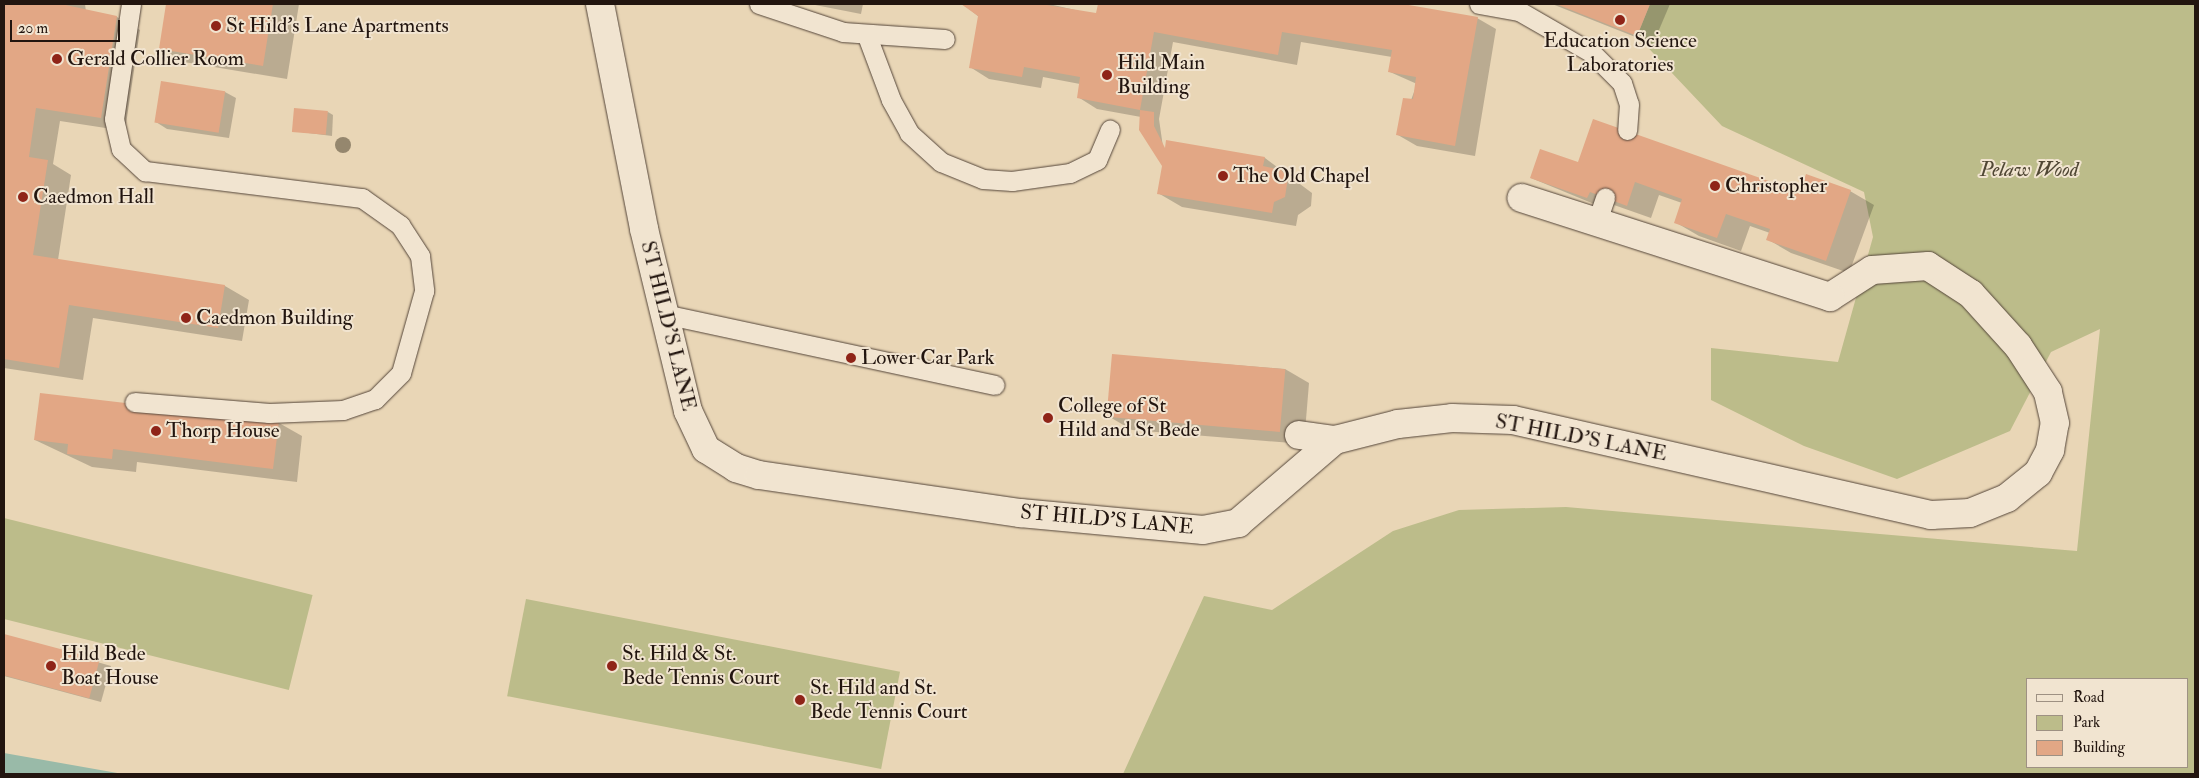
<!DOCTYPE html>
<html>
<head>
<meta charset="utf-8">
<style>
	body { margin:0 }
	#map { position:relative; width:2199px; height:778px; overflow:hidden; background:#e9d6b6; font-family:"IM FELL Double Pica",serif }
	div>[style] { position:absolute }
	[style*='--x'] { left:calc(var(--x)*1px); top:calc(var(--y)*1px); width:calc(var(--w)*1px); rotate:calc(var(--a)*1deg) }
	.green>* { inset:0; background:#bcbc8a; transform-origin:0 0 }
	.water>* { inset:0; background:#99baa8 }
	.shadow>* { inset:0; background:#0003 }
	.building>* { inset:0; background:#e2a785; transform-origin:0 0 }
	.roads { filter:drop-shadow(0 0 1px #544539) drop-shadow(0 0 1px #544539) }
	.lane>* { height:19px; margin:-9.5px; padding:0 9.5px; transform-origin:9.5px; border-radius:9.5px; background:#f1e4d0 }
	.street>* { height:28px; margin:-14px; padding:0 14px; transform-origin:14px; border-radius:14px; background:#f1e4d0 }
	.trees>* { width:16px; height:16px; margin:-8px; border-radius:50%; background:#95876e }
	.dots>* { width:14px; height:14px; translate:-50% -50%; box-sizing:border-box; border:2px solid #f1e4d0; border-radius:50% }
	span { translate:-50% -50%; white-space:nowrap; text-align:center; line-height:1.15; -webkit-text-stroke:4px #f1e4d0; paint-order:stroke }
	.poi-label { font-size:21px; color:#22150f }
	.left { translate:0 -50%; text-align:left }
	.park-label { font-size:21px; color:#504734; font-style:italic }
	.street-label { font-size:21px; color:#22150f }
	.frame { position:absolute; inset:0; border:5px solid #22150f; pointer-events:none }
	.legend { position:absolute; left:2026px; top:678px; width:162px; height:90px; box-sizing:border-box; background:#f1e4d0; border:1px solid #9e9183; margin:0; padding:6px 9px; list-style:none; font-size:15px; color:#22150f }
	.legend li { display:flex; align-items:center; gap:10px; height:25px }
	.legend b { width:25px; border:1px solid #9e9183 }
	.scale { position:absolute; left:10px; top:20px; width:110px; height:22px; box-sizing:border-box; border:2px solid #22150f; border-top:0; padding-left:6px; font-size:15px; line-height:18px; white-space:nowrap; color:#22150f; -webkit-text-stroke:4px #f1e4d0; paint-order:stroke }
</style>
</head>
<body>
<div id="map">
	<div class="green">
		<i style="clip-path:polygon(evenodd,1650px 4px,2195px 4px,2195px 774px,1123px 774px,1204px 596px,1272px 610px,1393px 531px,1459px 510px,1566px 507px,2077px 551px,2100px 329px,2051px 352px,2010px 431px,1897px 479px,1804px 446px,1711px 400px,1711px 348px,1838px 362px,1873px 237px,1864px 192px,1722px 126px,1637px 36px,1650px 4px,2028px 679px,2188px 679px,2188px 767px,2028px 767px,2028px 679px)"></i>
		<i style="left:4px;top:518px;width:318px;height:98px;rotate:14deg"></i>
		<i style="left:526px;top:599px;width:381px;height:99px;rotate:11deg"></i>
	</div>
	<div class="water">
		<i style="clip-path:polygon(4px 753px,123px 774px,4px 774px)"></i>
	</div>
	<div class="shadow">
		<i style="clip-path:polygon(4px 4px,85px 4px,86px 12px,117px 17px,140px 30px,125px 131px,60px 121px,53px 164px,71px 175px,58px 260px,225px 286px,249px 300px,242px 341px,93px 318px,83px 380px,4px 368px)"></i>
		<i style="clip-path:polygon(167px 4px,299px 4px,287px 79px,184px 62px,160px 48px)"></i>
		<i style="clip-path:polygon(810px 4px,863px 4px,861px 14px)"></i>
		<i style="clip-path:polygon(963px 4px,1049px 4px,1097px 15px,1099px 4px,1395px 4px,1477px 18px,1496px 29px,1475px 156px,1417px 146px,1398px 135px,1417px 84px,1390px 72px,1392px 57px,1301px 42px,1297px 65px,1173px 42px,1159px 119px,1164px 154px,1265px 158px,1312px 193px,1311px 206px,1298px 215px,1296px 226px,1182px 207px,1158px 193px,1163px 166px,1141px 117px,1097px 109px,1078px 97px,1080px 84px,1043px 77px,1041px 88px,989px 79px,970px 67px,979px 17px)"></i>
		<i style="clip-path:polygon(1552px 4px,1670px 4px,1653px 44px)"></i>
		<i style="clip-path:polygon(225px 92px,236px 98px,229px 138px,167px 129px,156px 122px)"></i>
		<i style="clip-path:polygon(328px 112px,333px 115px,332px 136px,293px 131px)"></i>
		<i style="clip-path:polygon(1579px 163px,1801px 194px,1850px 191px,1874px 205px,1849px 273px,1791px 253px,1767px 239px,1770px 233px,1750px 226px,1741px 251px,1699px 236px,1675px 222px,1682px 203px,1659px 195px,1651px 218px,1614px 205px,1611px 211px,1531px 178px)"></i>
		<i style="clip-path:polygon(1113px 355px,1285px 369px,1309px 383px,1304px 444px,1132px 430px,1108px 416px)"></i>
		<i style="clip-path:polygon(279px 423px,302px 436px,297px 482px,137px 462px,136px 472px,92px 467px,35px 440px)"></i>
		<i style="clip-path:polygon(4px 635px,111px 666px,101px 702px,4px 676px)"></i>
	</div>
	<div class="building">
		<i style="clip-path:polygon(4px 4px,61px 4px,117px 16px,101px 118px,36px 108px,29px 157px,48px 160px,33px 255px,225px 285px,218px 328px,69px 305px,59px 368px,4px 359px)"></i>
		<i style="clip-path:polygon(166px 4px,273px 4px,263px 66px,159px 49px)"></i>
		<i style="clip-path:polygon(961px 4px,1041px 4px,1096px 13px,1098px 4px,1403px 4px,1478px 17px,1455px 146px,1396px 135px,1403px 98px,1413px 99px,1416px 77px,1388px 72px,1392px 50px,1282px 32px,1278px 55px,1154px 32px,1140px 110px,1077px 98px,1080px 77px,1024px 67px,1022px 77px,969px 68px,978px 16px)"></i>
		<i style="clip-path:polygon(1556px 4px,1650px 4px,1637px 36px)"></i>
		<i style="left:161px;top:81px;width:65px;height:42px;rotate:9deg"></i>
		<i style="left:294px;top:108px;width:34px;height:24px;rotate:5deg"></i>
		<i style="clip-path:polygon(1140px 110px,1154px 112px,1154px 126px,1165px 148px,1166px 140px,1265px 157px,1263px 166px,1281px 170px,1288px 178px,1285px 197px,1274px 202px,1272px 213px,1157px 194px,1162px 166px,1139px 130px)"></i>
		<i style="clip-path:polygon(1593px 119px,1800px 192px,1806px 174px,1851px 190px,1826px 261px,1766px 240px,1770px 229px,1726px 214px,1717px 238px,1674px 223px,1682px 199px,1635px 182px,1627px 206px,1590px 192px,1587px 198px,1530px 178px,1540px 149px,1578px 162px)"></i>
		<i style="left:1112px;top:354px;width:174px;height:63px;rotate:5deg"></i>
		<i style="clip-path:polygon(40px 393px,279px 421px,273px 469px,113px 449px,112px 459px,67px 454px,68px 444px,34px 440px)"></i>
		<i style="left:4px;top:634px;width:99px;height:40px;rotate:15deg"></i>
	</div>
	<div class="roads">
		<div class="lane">
			<i style="--x:131;--y:4;--w:116;--a:98.4"></i>
			<i style="--x:114;--y:119;--w:31;--a:77"></i>
			<i style="--x:121;--y:149;--w:33;--a:43"></i>
			<i style="--x:145;--y:171;--w:219;--a:7.1"></i>
			<i style="--x:362;--y:198;--w:47;--a:35.4"></i>
			<i style="--x:400;--y:225;--w:37;--a:57"></i>
			<i style="--x:420;--y:256;--w:35;--a:83"></i>
			<i style="--x:424;--y:291;--w:85;--a:105.7"></i>
			<i style="--x:401;--y:373;--w:37;--a:135"></i>
			<i style="--x:375;--y:399;--w:34;--a:161"></i>
			<i style="--x:343;--y:410;--w:74;--a:177.7"></i>
			<i style="--x:269;--y:413;--w:135;--a:-175.3"></i>
			<i style="--x:759;--y:4;--w:89;--a:18.4"></i>
			<i style="--x:843;--y:32;--w:102;--a:3.9"></i>
			<i style="--x:1479;--y:4;--w:41;--a:9.9"></i>
			<i style="--x:1519;--y:11;--w:84;--a:29.9"></i>
			<i style="--x:1592;--y:53;--w:42;--a:45"></i>
			<i style="--x:1622;--y:83;--w:22;--a:72"></i>
			<i style="--x:1629;--y:104;--w:26;--a:94"></i>
			<i style="--x:867;--y:36;--w:68;--a:69.4"></i>
			<i style="--x:891;--y:100;--w:38;--a:61"></i>
			<i style="--x:909;--y:133;--w:43;--a:42.2"></i>
			<i style="--x:941;--y:162;--w:45;--a:22"></i>
			<i style="--x:983;--y:179;--w:29;--a:4"></i>
			<i style="--x:1012;--y:181;--w:59;--a:-7.9"></i>
			<i style="--x:1070;--y:173;--w:30;--a:-26"></i>
			<i style="--x:1097;--y:160;--w:33;--a:-67"></i>
			<i style="--x:1596;--y:224;--w:28;--a:-71"></i>
			<i style="--x:664;--y:314;--w:338;--a:12.1"></i>
		</div>
		<div class="street">
			<i style="--x:600;--y:4;--w:229;--a:78.9"></i>
			<i style="--x:644;--y:229;--w:187;--a:76.4"></i>
			<i style="--x:688;--y:411;--w:42;--a:64.7"></i>
			<i style="--x:706;--y:449;--w:36;--a:32"></i>
			<i style="--x:736;--y:468;--w:24;--a:17"></i>
			<i style="--x:759;--y:475;--w:264;--a:8.3"></i>
			<i style="--x:1020;--y:513;--w:184;--a:5.3"></i>
			<i style="--x:1203;--y:530;--w:36;--a:-11"></i>
			<i style="--x:1238;--y:523;--w:128;--a:-40.6"></i>
			<i style="--x:1335;--y:440;--w:65;--a:-14.3"></i>
			<i style="--x:1398;--y:424;--w:54;--a:-6.3"></i>
			<i style="--x:1452;--y:418;--w:61;--a:1.9"></i>
			<i style="--x:1513;--y:420;--w:429;--a:12.8"></i>
			<i style="--x:1931;--y:515;--w:39;--a:-3"></i>
			<i style="--x:1970;--y:513;--w:40;--a:-22"></i>
			<i style="--x:2007;--y:498;--w:40;--a:-39"></i>
			<i style="--x:2038;--y:473;--w:26;--a:-62"></i>
			<i style="--x:2050;--y:450;--w:27;--a:-80"></i>
			<i style="--x:2055;--y:423;--w:32;--a:-103"></i>
			<i style="--x:2048;--y:392;--w:55;--a:-123.1"></i>
			<i style="--x:2018;--y:346;--w:70;--a:-132.1"></i>
			<i style="--x:1971;--y:294;--w:51;--a:-146.9"></i>
			<i style="--x:1928;--y:266;--w:56;--a:175.9"></i>
			<i style="--x:1872;--y:270;--w:50;--a:147.3"></i>
			<i style="--x:1830;--y:297;--w:324;--a:-162.2"></i>
			<i style="--x:1299;--y:435;--w:36;--a:8"></i>
		</div>
	</div>
	<div class="trees">
		<i style="left:343px;top:145px"></i>
	</div>
	<div class="dots">
		<i style="left:1620px;top:20px;background:#8f2418"></i>
		<i style="left:216px;top:26px;background:#8f2418"></i>
		<i style="left:57px;top:59px;background:#8f2418"></i>
		<i style="left:1107px;top:75px;background:#8f2418"></i>
		<i style="left:1223px;top:176px;background:#8f2418"></i>
		<i style="left:1715px;top:186px;background:#8f2418"></i>
		<i style="left:23px;top:197px;background:#8f2418"></i>
		<i style="left:186px;top:318px;background:#8f2418"></i>
		<i style="left:851px;top:358px;background:#8f2418"></i>
		<i style="left:1048px;top:418px;background:#8f2418"></i>
		<i style="left:156px;top:431px;background:#8f2418"></i>
		<i style="left:51px;top:666px;background:#8f2418"></i>
		<i style="left:612px;top:666px;background:#8f2418"></i>
		<i style="left:800px;top:700px;background:#8f2418"></i>
	</div>
	<div class="poi-label">
		<span class="left" style="left:226px;top:26px">St Hild's Lane Apartments</span>
		<span style="left:1620px;top:53px">Education Science<br>Laboratories</span>
		<span class="left" style="left:67px;top:59px">Gerald Collier Room</span>
		<span class="left" style="left:1117px;top:75px">Hild Main<br>Building</span>
		<span class="left" style="left:1233px;top:176px">The Old Chapel</span>
		<span class="left" style="left:1725px;top:186px">Christopher</span>
		<span class="left" style="left:33px;top:197px">Caedmon Hall</span>
		<span class="left" style="left:196px;top:318px">Caedmon Building</span>
		<span class="left" style="left:861px;top:358px">Lower Car Park</span>
		<span class="left" style="left:1058px;top:418px">College of St<br>Hild and St Bede</span>
		<span class="left" style="left:166px;top:431px">Thorp House</span>
		<span class="left" style="left:61px;top:666px">Hild Bede<br>Boat House</span>
		<span class="left" style="left:622px;top:666px">St. Hild &amp; St.<br>Bede Tennis Court</span>
		<span class="left" style="left:810px;top:700px">St. Hild and St.<br>Bede Tennis Court</span>
	</div>
	<div class="park-label">
		<span style="left:2029px;top:170px">Pelaw Wood</span>
	</div>
	<div class="street-label">
		<span style="left:668px;top:326px;rotate:76deg">ST HILD'S LANE</span>
		<span style="left:1581px;top:438px;rotate:11deg">ST HILD'S LANE</span>
		<span style="left:1107px;top:520px;rotate:5deg">ST HILD'S LANE</span>
	</div>
	<div class="frame"></div>
	<ul class="legend">
	<li><b style="height:6px;background:#f1e4d0"></b>Road</li>
	<li><b style="height:14px;background:#bcbc8a"></b>Park</li>
	<li><b style="height:14px;background:#e2a785"></b>Building</li>
	</ul>
	<div class="scale">20 m</div>
</div>
</body>
</html>
